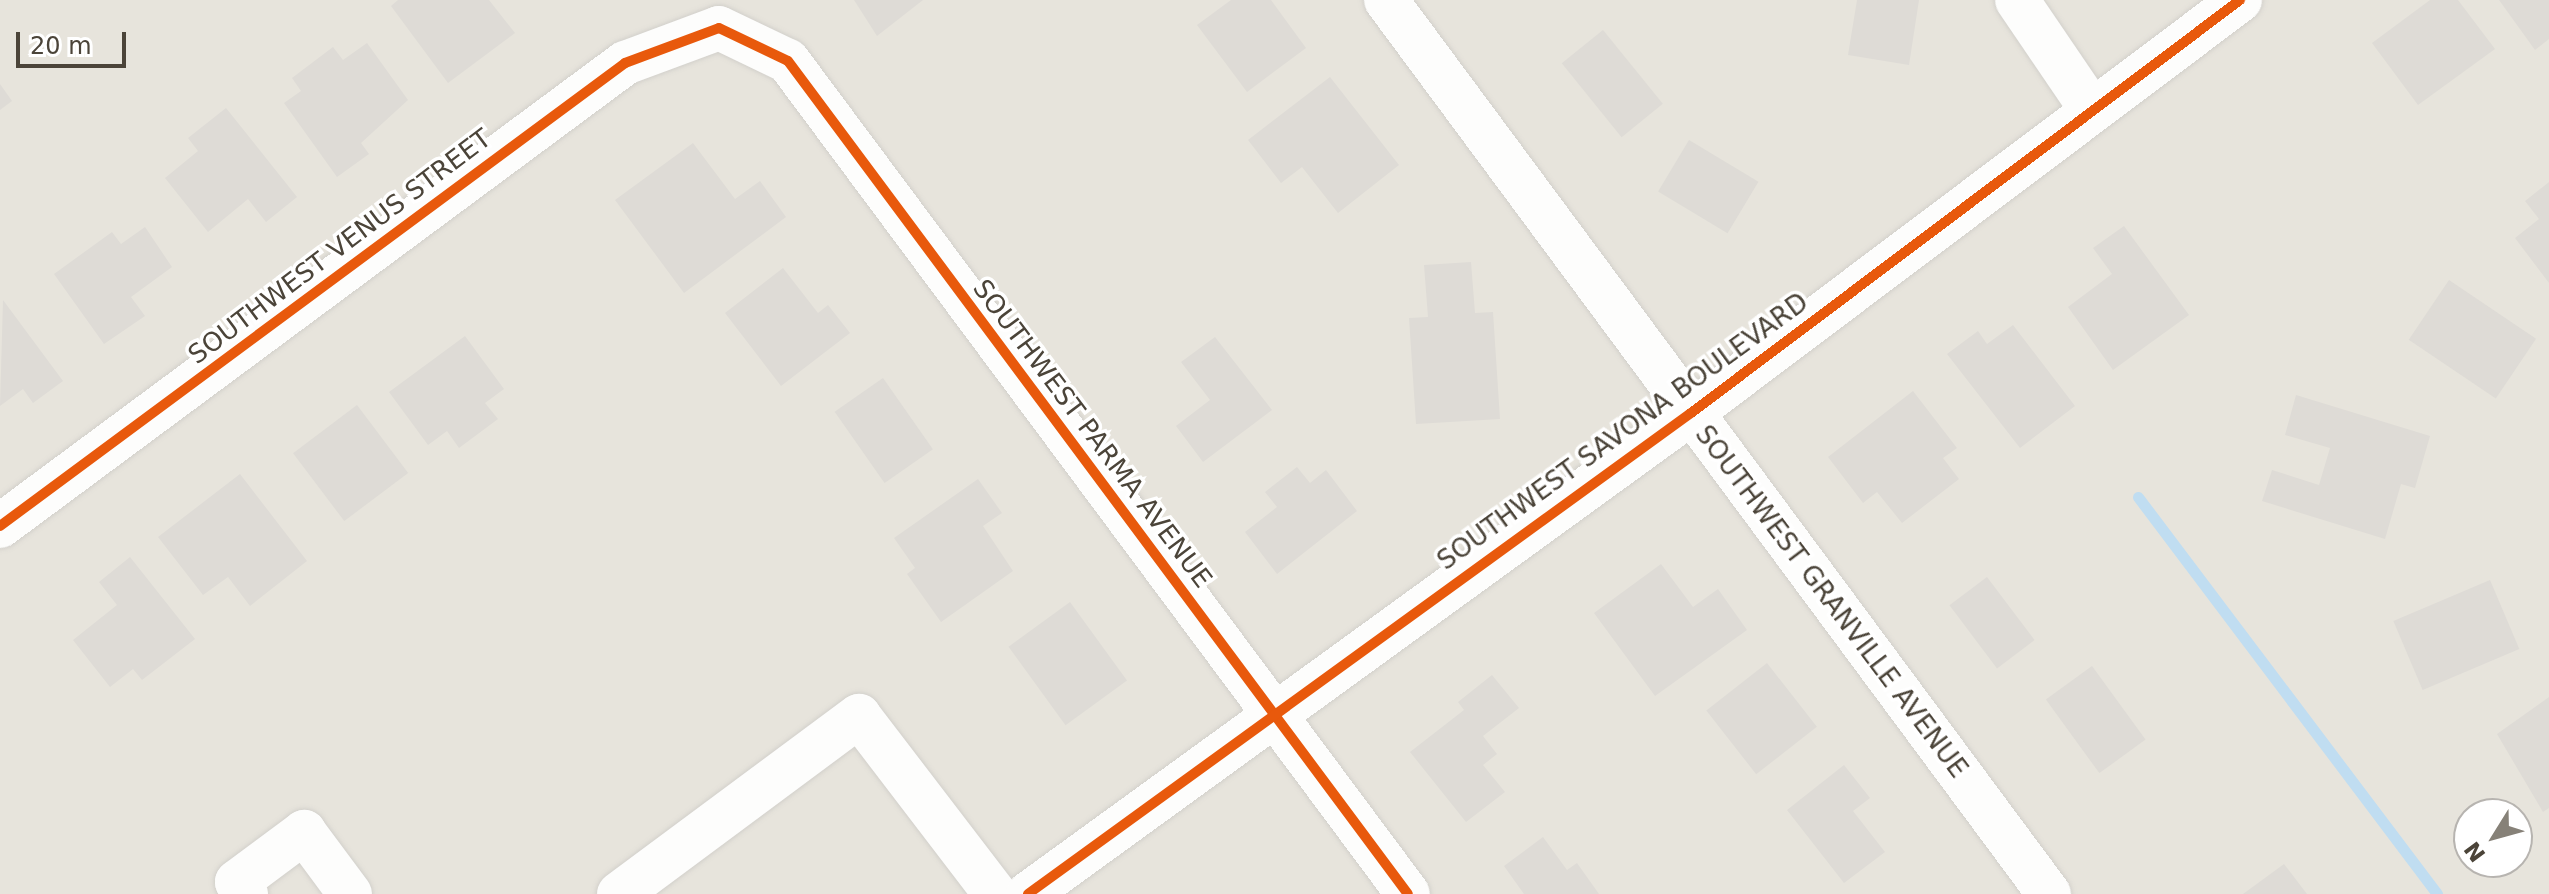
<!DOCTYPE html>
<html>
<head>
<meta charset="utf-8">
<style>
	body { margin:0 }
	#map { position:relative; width:2549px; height:894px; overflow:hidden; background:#f4f2ee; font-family:"DejaVu Sans",sans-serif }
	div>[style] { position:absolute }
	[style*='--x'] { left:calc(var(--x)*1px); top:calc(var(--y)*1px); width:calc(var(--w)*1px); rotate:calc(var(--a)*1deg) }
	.residential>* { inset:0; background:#e7e4dc }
	.stream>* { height:11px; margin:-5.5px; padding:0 5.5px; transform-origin:5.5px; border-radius:5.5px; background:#c0ddf1 }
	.building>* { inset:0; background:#dedbd6; transform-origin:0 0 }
	.roads { filter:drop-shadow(0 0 2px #d2d0cb) drop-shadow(0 0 2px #d2d0cb) }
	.minor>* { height:44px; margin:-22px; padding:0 22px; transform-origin:22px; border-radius:22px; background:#fdfdfc }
	.cycleway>* { height:10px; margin:-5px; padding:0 5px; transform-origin:5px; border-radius:5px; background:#e8590c }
	span { translate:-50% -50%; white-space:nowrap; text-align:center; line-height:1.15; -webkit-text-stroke:7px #fff; paint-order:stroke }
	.street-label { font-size:26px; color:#4b4439 }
	.north { position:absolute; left:2453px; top:798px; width:80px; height:80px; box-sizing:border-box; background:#fff; border:2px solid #b7b4b0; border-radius:50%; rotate:233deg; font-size:22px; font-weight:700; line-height:32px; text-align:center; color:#4b4439 }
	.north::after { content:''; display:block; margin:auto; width:28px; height:36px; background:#868178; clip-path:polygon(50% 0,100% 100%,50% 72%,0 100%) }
	.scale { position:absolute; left:16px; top:32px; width:110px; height:36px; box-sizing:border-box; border:4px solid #4b4439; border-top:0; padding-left:10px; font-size:24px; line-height:28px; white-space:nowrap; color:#4b4439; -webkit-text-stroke:6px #fff; paint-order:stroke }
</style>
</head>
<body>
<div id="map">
	<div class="residential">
		<i style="clip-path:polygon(evenodd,0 0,2549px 0,2549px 894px,0 894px,0 0,2469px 814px,2517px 814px,2517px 862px,2469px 862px,2469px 814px)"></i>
	</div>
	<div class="stream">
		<i style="--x:2138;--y:497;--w:497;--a:53"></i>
	</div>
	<div class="building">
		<i style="clip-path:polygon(398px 0,489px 0,515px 33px,448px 83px,391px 6px)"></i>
		<i style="clip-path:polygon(854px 0,923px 0,877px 36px)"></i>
		<i style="clip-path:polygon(1231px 0,1271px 0,1306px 48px,1247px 92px,1197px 25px)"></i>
		<i style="clip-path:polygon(1857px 0,1919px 0,1909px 65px,1848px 55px)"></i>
		<i style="clip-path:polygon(2430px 0,2458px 0,2495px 49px,2418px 105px,2372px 43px)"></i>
		<i style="clip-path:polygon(2499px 0,2549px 0,2549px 39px,2535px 50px)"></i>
		<i style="left:1603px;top:30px;width:95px;height:53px;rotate:51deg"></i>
		<i style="clip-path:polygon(367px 43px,408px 100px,361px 143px,369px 154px,337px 177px,284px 103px,301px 91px,292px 78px,333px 47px,343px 60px)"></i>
		<i style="clip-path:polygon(1330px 77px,1399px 165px,1338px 213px,1302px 167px,1281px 183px,1248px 140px)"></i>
		<i style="clip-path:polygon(0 84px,12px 101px,0 110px)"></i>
		<i style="clip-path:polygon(226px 108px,297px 197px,266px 222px,248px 199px,208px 232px,165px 178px,198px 151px,188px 138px)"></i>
		<i style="left:1689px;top:140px;width:81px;height:60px;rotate:31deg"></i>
		<i style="clip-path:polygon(693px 143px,735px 199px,760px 181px,786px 217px,684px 293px,615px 200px)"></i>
		<i style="clip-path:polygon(2549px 182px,2549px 283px,2515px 238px,2539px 219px,2525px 201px)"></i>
		<i style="clip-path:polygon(2124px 226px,2189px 315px,2113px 370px,2068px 307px,2112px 274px,2093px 248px)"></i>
		<i style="clip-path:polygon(145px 227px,172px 267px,131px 297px,145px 316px,104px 344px,54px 274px,112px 232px,121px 244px)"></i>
		<i style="clip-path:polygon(1471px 262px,1475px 313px,1493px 312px,1500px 419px,1416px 424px,1409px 318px,1428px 317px,1424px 265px)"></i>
		<i style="clip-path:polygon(783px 268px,818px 313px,828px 305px,850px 333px,781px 386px,725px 313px)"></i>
		<i style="left:2449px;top:280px;width:105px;height:72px;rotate:34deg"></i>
		<i style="clip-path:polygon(3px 300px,63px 381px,33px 403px,23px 389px,0 406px)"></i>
		<i style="clip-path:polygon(2013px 325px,2075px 406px,2020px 448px,1947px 354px,1978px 331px,1987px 344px)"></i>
		<i style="clip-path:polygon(465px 336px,504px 389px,485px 403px,498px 419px,459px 448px,447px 431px,428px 445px,389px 392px)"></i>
		<i style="clip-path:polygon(1215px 337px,1272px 410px,1203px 462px,1176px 426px,1210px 400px,1181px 362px)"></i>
		<i style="left:883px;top:378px;width:87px;height:59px;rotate:55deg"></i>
		<i style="clip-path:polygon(1913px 391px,1957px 448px,1943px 458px,1959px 479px,1902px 523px,1877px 492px,1863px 503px,1828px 457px)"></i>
		<i style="clip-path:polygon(2296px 395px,2430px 436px,2415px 488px,2401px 484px,2385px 539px,2262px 501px,2272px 470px,2319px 485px,2330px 448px,2285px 435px)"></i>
		<i style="left:357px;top:405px;width:85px;height:80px;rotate:53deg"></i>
		<i style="clip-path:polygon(1297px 467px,1310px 483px,1326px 470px,1357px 511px,1277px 574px,1245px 532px,1277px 507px,1265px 492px)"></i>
		<i style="clip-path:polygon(240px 474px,307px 561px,250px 606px,228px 577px,203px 595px,158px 537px)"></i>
		<i style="clip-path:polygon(978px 479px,1002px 513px,983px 526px,1013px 571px,941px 622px,907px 574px,915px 568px,894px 538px)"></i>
		<i style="clip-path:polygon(130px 557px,195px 639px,142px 680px,133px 669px,110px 687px,73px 640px,117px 605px,99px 582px)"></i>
		<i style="clip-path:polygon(1661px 564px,1693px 607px,1718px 589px,1747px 630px,1655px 696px,1594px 613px)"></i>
		<i style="left:1987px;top:577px;width:79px;height:47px;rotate:53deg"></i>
		<i style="left:2490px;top:580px;width:75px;height:105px;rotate:67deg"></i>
		<i style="left:1070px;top:602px;width:97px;height:76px;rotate:54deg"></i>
		<i style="left:1767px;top:663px;width:81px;height:77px;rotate:52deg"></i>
		<i style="left:2092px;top:666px;width:91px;height:57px;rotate:54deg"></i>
		<i style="clip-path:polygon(1492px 675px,1519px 708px,1483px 736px,1497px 754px,1483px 765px,1505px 792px,1466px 822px,1410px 752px,1464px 710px,1458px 702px)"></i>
		<i style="clip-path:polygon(2549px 697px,2549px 808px,2543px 812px,2497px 734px)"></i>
		<i style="clip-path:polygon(1844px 765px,1870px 798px,1853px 811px,1885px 852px,1844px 883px,1787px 810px)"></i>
		<i style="clip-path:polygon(1543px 837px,1567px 870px,1577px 863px,1599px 894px,1524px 894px,1504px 866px)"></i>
		<i style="clip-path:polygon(2284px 864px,2307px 894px,2243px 894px)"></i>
	</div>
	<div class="roads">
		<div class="minor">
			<i style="--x:1386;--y:0;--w:1113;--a:53.44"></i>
			<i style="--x:2017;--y:0;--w:132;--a:55.8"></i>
			<i style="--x:0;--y:526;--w:778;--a:-36.53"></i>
			<i style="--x:625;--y:63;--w:100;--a:-20.4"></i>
			<i style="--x:719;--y:28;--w:76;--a:25.6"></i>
			<i style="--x:788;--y:61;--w:1038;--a:53.34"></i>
			<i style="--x:246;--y:894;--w:15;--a:-127"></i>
			<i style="--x:237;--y:882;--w:84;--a:-36.7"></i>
			<i style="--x:304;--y:832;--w:77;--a:53.4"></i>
			<i style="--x:619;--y:894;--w:299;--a:-36.6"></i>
			<i style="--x:859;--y:716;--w:224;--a:52.6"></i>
			<i style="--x:1028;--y:894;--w:819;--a:-35.96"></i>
			<i style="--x:1691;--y:413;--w:687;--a:-36.95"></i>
		</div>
	</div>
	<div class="cycleway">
		<i style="--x:0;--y:526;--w:778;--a:-36.53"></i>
		<i style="--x:625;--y:63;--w:100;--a:-20.4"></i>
		<i style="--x:719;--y:28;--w:76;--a:25.6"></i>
		<i style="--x:788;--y:61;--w:1038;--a:53.34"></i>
		<i style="--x:1028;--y:894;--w:819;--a:-35.96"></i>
		<i style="--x:1691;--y:413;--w:687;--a:-36.95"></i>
	</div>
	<div class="street-label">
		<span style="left:340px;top:247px;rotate:-37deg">SOUTHWEST VENUS STREET</span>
		<span style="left:1623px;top:432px;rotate:-36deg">SOUTHWEST SAVONA BOULEVARD</span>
		<span style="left:1092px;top:434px;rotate:53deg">SOUTHWEST PARMA AVENUE</span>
		<span style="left:1831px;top:602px;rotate:53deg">SOUTHWEST GRANVILLE AVENUE</span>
	</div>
	<div class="north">N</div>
	<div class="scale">20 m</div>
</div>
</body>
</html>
